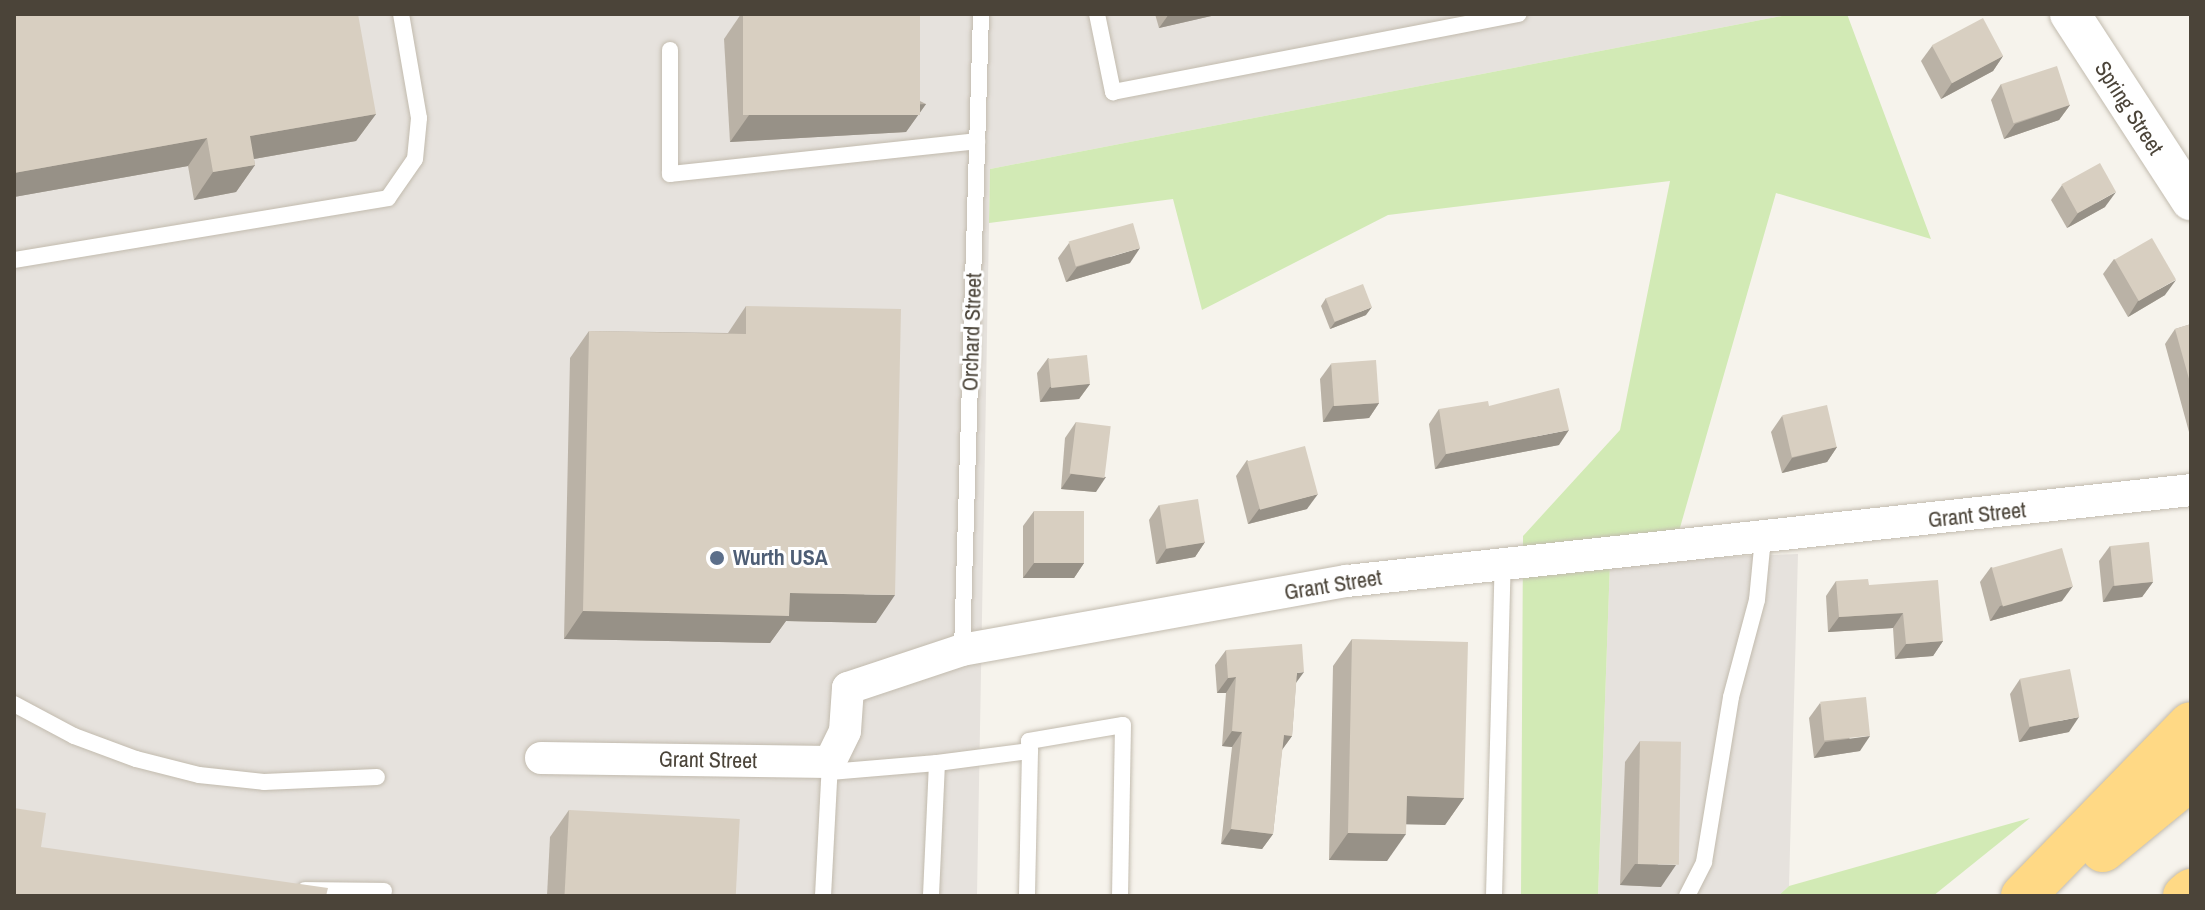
<!DOCTYPE html>
<html>
<head>
<meta charset="utf-8">
<style>
	body { margin:0 }
	#map { position:relative; width:2205px; height:910px; overflow:hidden; background:#f6f3ec; font-family:"Archivo Narrow",sans-serif }
	div>[style] { position:absolute }
	[style*='--x'] { left:calc(var(--x)*1px); top:calc(var(--y)*1px); width:calc(var(--w)*1px); rotate:calc(var(--a)*1deg) }
	.industrial>* { inset:0; background:#e6e2dd }
	.green>* { inset:0; background:#d2eab5 }
	.roads { filter:drop-shadow(0 0 2px #c2bbae) drop-shadow(0 0 2px #c2bbae) }
	.service>* { height:16px; margin:-8px; padding:0 8px; transform-origin:8px; border-radius:8px; background:#fff }
	.minor>* { height:32px; margin:-16px; padding:0 16px; transform-origin:16px; border-radius:16px; background:#fff }
	.tertiary>* { height:40px; margin:-20px; padding:0 20px; transform-origin:20px; border-radius:20px; background:#fff }
	.trunk>* { height:44px; margin:-22px; padding:0 22px; transform-origin:22px; border-radius:22px; background:#ffd985 }
	.wall>* { inset:0; background:#bab2a6 }
	.shaded-wall>* { inset:0; background:#979187 }
	.building>* { inset:0; background:#d8cfc1; transform-origin:0 0 }
	.dots>* { width:22px; height:22px; translate:-50% -50%; box-sizing:border-box; border:4px solid #fff; border-radius:50% }
	span { translate:-50% -50%; white-space:nowrap; text-align:center; line-height:1.15; -webkit-text-stroke:6px #fff; paint-order:stroke }
	.street-label { font-size:22px; color:#4b4439 }
	.service-label { font-size:22px; color:#4e5e75; font-weight:700 }
	.left { translate:0 -50%; text-align:left }
	.frame { position:absolute; inset:0; border:16px solid #4b4439; pointer-events:none }
</style>
</head>
<body>
<div id="map">
	<div class="industrial">
		<i style="clip-path:polygon(14px 14px,1792px 14px,990px 169px,977px 896px,14px 896px)"></i>
		<i style="clip-path:polygon(1798px 554px,1789px 886px,1778px 896px,1598px 896px,1610px 562px)"></i>
	</div>
	<div class="green">
		<i style="clip-path:polygon(1792px 14px,1847px 14px,1931px 239px,1776px 193px,1671px 559px,1610px 562px,1598px 896px,1521px 896px,1523px 536px,1620px 430px,1670px 181px,1388px 215px,1202px 310px,1173px 199px,989px 223px,990px 169px)"></i>
		<i style="clip-path:polygon(2030px 818px,1933px 896px,1778px 896px,1789px 886px)"></i>
	</div>
	<div class="roads">
		<div class="service">
			<i style="--x:1097;--y:14;--w:80;--a:78.4"></i>
			<i style="--x:1113;--y:92;--w:413;--a:-10.9"></i>
			<i style="--x:670;--y:50;--w:124;--a:90"></i>
			<i style="--x:670;--y:174;--w:309;--a:-6.1"></i>
			<i style="--x:14;--y:260;--w:379;--a:-9.4"></i>
			<i style="--x:388;--y:198;--w:47;--a:-55.3"></i>
			<i style="--x:415;--y:159;--w:41;--a:-84.4"></i>
			<i style="--x:419;--y:118;--w:106;--a:-99.8"></i>
			<i style="--x:962;--y:650;--w:636;--a:-88.29"></i>
			<i style="--x:14;--y:704;--w:68;--a:28.1"></i>
			<i style="--x:74;--y:736;--w:66;--a:20.4"></i>
			<i style="--x:136;--y:759;--w:65;--a:14.3"></i>
			<i style="--x:199;--y:775;--w:65;--a:6.1"></i>
			<i style="--x:264;--y:782;--w:113;--a:-2.5"></i>
			<i style="--x:1030;--y:751;--w:10;--a:-96"></i>
			<i style="--x:1029;--y:741;--w:95;--a:-9.7"></i>
			<i style="--x:1123;--y:725;--w:171;--a:91"></i>
			<i style="--x:937;--y:763;--w:94;--a:-7.4"></i>
			<i style="--x:1030;--y:751;--w:145;--a:91.2"></i>
			<i style="--x:830;--y:772;--w:107;--a:-4.8"></i>
			<i style="--x:937;--y:763;--w:133;--a:92.6"></i>
			<i style="--x:305;--y:890;--w:79;--a:0.7"></i>
			<i style="--x:823;--y:896;--w:133;--a:-87"></i>
			<i style="--x:1494;--y:896;--w:333;--a:-88.5"></i>
			<i style="--x:1687;--y:896;--w:38;--a:-63"></i>
			<i style="--x:1704;--y:862;--w:167;--a:-80.7"></i>
			<i style="--x:1731;--y:697;--w:100;--a:-75"></i>
			<i style="--x:1757;--y:600;--w:62;--a:-84.5"></i>
		</div>
		<div class="minor">
			<i style="--x:541;--y:758;--w:289;--a:0.8"></i>
			<i style="--x:830;--y:762;--w:34;--a:-64"></i>
			<i style="--x:845;--y:731;--w:43;--a:-86"></i>
			<i style="--x:848;--y:688;--w:120;--a:-18.4"></i>
			<i style="--x:962;--y:650;--w:391;--a:-10.2"></i>
			<i style="--x:1347;--y:581;--w:849;--a:-6.15"></i>
		</div>
		<div class="tertiary">
			<i style="--x:2070;--y:14;--w:222;--a:57"></i>
		</div>
		<div class="trunk">
			<i style="--x:2103;--y:850;--w:114;--a:-39.3"></i>
			<i style="--x:2023;--y:896;--w:240;--a:-45.7"></i>
			<i style="--x:2185;--y:896;--w:8;--a:-40"></i>
		</div>
	</div>
	<div class="wall">
		<i style="clip-path:polygon(14px 14px,376px 114px,356px 141px,254px 159px,255px 165px,236px 192px,194px 200px,188px 166px,14px 197px)"></i>
		<i style="clip-path:polygon(741px 14px,743px 14px,926px 104px,906px 132px,730px 142px,724px 39px)"></i>
		<i style="clip-path:polygon(1155px 14px,1220px 14px,1159px 28px)"></i>
		<i style="clip-path:polygon(1932px 46px,2003px 56px,1993px 71px,1941px 99px,1921px 61px)"></i>
		<i style="clip-path:polygon(2001px 84px,2070px 105px,2059px 120px,2004px 139px,1991px 100px)"></i>
		<i style="clip-path:polygon(2062px 185px,2105px 207px,2067px 228px,2051px 200px)"></i>
		<i style="clip-path:polygon(1069px 243px,1130px 263px,1066px 282px,1058px 258px)"></i>
		<i style="clip-path:polygon(2114px 259px,2165px 295px,2128px 317px,2103px 274px)"></i>
		<i style="clip-path:polygon(1326px 298px,1366px 315px,1330px 329px,1321px 306px)"></i>
		<i style="clip-path:polygon(746px 306px,876px 623px,786px 621px,770px 643px,564px 639px,570px 358px,589px 331px,728px 333px)"></i>
		<i style="clip-path:polygon(2191px 324px,2191px 431px,2189px 432px,2165px 344px,2175px 329px)"></i>
		<i style="clip-path:polygon(1048px 358px,1090px 384px,1079px 399px,1040px 402px,1037px 373px)"></i>
		<i style="clip-path:polygon(1331px 364px,1379px 403px,1369px 418px,1323px 422px,1320px 379px)"></i>
		<i style="clip-path:polygon(1439px 409px,1559px 445px,1435px 469px,1429px 424px)"></i>
		<i style="clip-path:polygon(1782px 416px,1837px 447px,1827px 462px,1782px 473px,1771px 432px)"></i>
		<i style="clip-path:polygon(1076px 422px,1096px 492px,1061px 489px,1065px 438px)"></i>
		<i style="clip-path:polygon(1247px 460px,1307px 509px,1248px 524px,1236px 476px)"></i>
		<i style="clip-path:polygon(1159px 505px,1205px 542px,1195px 557px,1156px 564px,1149px 520px)"></i>
		<i style="clip-path:polygon(1034px 511px,1084px 563px,1074px 578px,1023px 578px,1023px 526px)"></i>
		<i style="clip-path:polygon(2110px 546px,2153px 582px,2142px 597px,2103px 602px,2099px 561px)"></i>
		<i style="clip-path:polygon(1991px 567px,2062px 601px,1990px 621px,1980px 582px)"></i>
		<i style="clip-path:polygon(1836px 581px,1869px 585px,1943px 641px,1933px 656px,1895px 659px,1893px 628px,1828px 632px,1826px 596px)"></i>
		<i style="clip-path:polygon(1352px 639px,1464px 798px,1445px 825px,1406px 824px,1387px 861px,1329px 860px,1333px 666px)"></i>
		<i style="clip-path:polygon(1226px 650px,1296px 683px,1292px 736px,1282px 750px,1273px 834px,1262px 849px,1221px 844px,1232px 747px,1222px 746px,1226px 693px,1217px 693px,1215px 665px)"></i>
		<i style="clip-path:polygon(2020px 679px,2069px 732px,2019px 742px,2010px 694px)"></i>
		<i style="clip-path:polygon(1820px 703px,1860px 751px,1814px 758px,1809px 718px)"></i>
		<i style="clip-path:polygon(1640px 741px,1661px 887px,1620px 885px,1625px 762px)"></i>
		<i style="clip-path:polygon(569px 810px,736px 896px,547px 896px,550px 837px)"></i>
	</div>
	<div class="shaded-wall">
		<i style="clip-path:polygon(1169px 14px,1220px 14px,1159px 28px)"></i>
		<i style="clip-path:polygon(2003px 56px,1993px 71px,1941px 99px,1952px 83px)"></i>
		<i style="clip-path:polygon(926px 104px,906px 132px,730px 142px,749px 115px)"></i>
		<i style="clip-path:polygon(2070px 105px,2059px 120px,2004px 139px,2015px 124px)"></i>
		<i style="clip-path:polygon(376px 114px,356px 141px,231px 163px,250px 136px)"></i>
		<i style="clip-path:polygon(207px 138px,188px 166px,14px 197px,14px 173px)"></i>
		<i style="clip-path:polygon(255px 165px,236px 192px,194px 200px,213px 172px)"></i>
		<i style="clip-path:polygon(2116px 192px,2105px 207px,2067px 228px,2078px 213px)"></i>
		<i style="clip-path:polygon(1140px 248px,1130px 263px,1066px 282px,1077px 267px)"></i>
		<i style="clip-path:polygon(2176px 280px,2165px 295px,2128px 317px,2138px 301px)"></i>
		<i style="clip-path:polygon(1372px 307px,1366px 315px,1330px 329px,1335px 322px)"></i>
		<i style="clip-path:polygon(1090px 384px,1079px 399px,1040px 402px,1050px 387px)"></i>
		<i style="clip-path:polygon(1379px 403px,1369px 418px,1323px 422px,1333px 406px)"></i>
		<i style="clip-path:polygon(1569px 430px,1559px 445px,1435px 469px,1446px 454px)"></i>
		<i style="clip-path:polygon(1837px 447px,1827px 462px,1782px 473px,1792px 458px)"></i>
		<i style="clip-path:polygon(1071px 474px,1106px 477px,1096px 492px,1061px 489px)"></i>
		<i style="clip-path:polygon(1318px 494px,1307px 509px,1248px 524px,1259px 509px)"></i>
		<i style="clip-path:polygon(1205px 542px,1195px 557px,1156px 564px,1166px 549px)"></i>
		<i style="clip-path:polygon(1034px 563px,1084px 563px,1074px 578px,1023px 578px)"></i>
		<i style="clip-path:polygon(2153px 582px,2142px 597px,2103px 602px,2113px 586px)"></i>
		<i style="clip-path:polygon(2073px 586px,2062px 601px,1990px 621px,2000px 606px)"></i>
		<i style="clip-path:polygon(790px 593px,895px 595px,876px 623px,786px 621px,770px 643px,564px 639px,583px 611px)"></i>
		<i style="clip-path:polygon(1903px 613px,1893px 628px,1828px 632px,1839px 617px)"></i>
		<i style="clip-path:polygon(1943px 641px,1933px 656px,1895px 659px,1906px 644px)"></i>
		<i style="clip-path:polygon(1304px 672px,1293px 687px,1297px 673px)"></i>
		<i style="clip-path:polygon(1236px 677px,1226px 693px,1217px 693px,1228px 678px)"></i>
		<i style="clip-path:polygon(2079px 717px,2069px 732px,2019px 742px,2030px 727px)"></i>
		<i style="clip-path:polygon(1232px 731px,1242px 732px,1232px 747px,1222px 746px)"></i>
		<i style="clip-path:polygon(1284px 735px,1292px 736px,1281px 751px)"></i>
		<i style="clip-path:polygon(1870px 736px,1860px 751px,1814px 758px,1825px 742px)"></i>
		<i style="clip-path:polygon(1407px 796px,1464px 798px,1445px 825px,1388px 824px)"></i>
		<i style="clip-path:polygon(1231px 829px,1273px 834px,1262px 849px,1221px 844px)"></i>
		<i style="clip-path:polygon(1348px 833px,1406px 834px,1387px 861px,1329px 860px)"></i>
		<i style="clip-path:polygon(1635px 864px,1676px 865px,1661px 887px,1620px 885px)"></i>
	</div>
	<div class="building">
		<i style="clip-path:polygon(14px 14px,358px 14px,376px 114px,250px 136px,255px 165px,213px 172px,207px 138px,14px 173px)"></i>
		<i style="left:743px;top:14px;width:177px;height:101px"></i>
		<i style="left:1983px;top:18px;width:43px;height:58px;rotate:62deg"></i>
		<i style="left:2057px;top:66px;width:41px;height:59px;rotate:72deg"></i>
		<i style="left:2100px;top:163px;width:33px;height:44px;rotate:61deg"></i>
		<i style="left:1133px;top:223px;width:26px;height:67px;rotate:74deg"></i>
		<i style="left:2152px;top:238px;width:48px;height:43px;rotate:60deg"></i>
		<i style="left:1363px;top:284px;width:25px;height:40px;rotate:69deg"></i>
		<i style="clip-path:polygon(746px 306px,901px 309px,895px 595px,790px 593px,789px 616px,583px 611px,589px 331px,746px 334px)"></i>
		<i style="clip-path:polygon(2191px 324px,2191px 386px,2175px 329px)"></i>
		<i style="left:1087px;top:355px;width:29px;height:39px;rotate:84deg"></i>
		<i style="left:1376px;top:360px;width:43px;height:45px;rotate:86deg"></i>
		<i style="clip-path:polygon(1559px 388px,1569px 430px,1446px 454px,1439px 409px,1488px 401px,1489px 406px)"></i>
		<i style="left:1827px;top:405px;width:43px;height:46px;rotate:77deg"></i>
		<i style="left:1076px;top:422px;width:35px;height:52px;rotate:7deg"></i>
		<i style="left:1305px;top:446px;width:50px;height:60px;rotate:75deg"></i>
		<i style="left:1198px;top:499px;width:44px;height:39px;rotate:81deg"></i>
		<i style="left:1034px;top:511px;width:50px;height:52px"></i>
		<i style="left:2149px;top:542px;width:40px;height:39px;rotate:84deg"></i>
		<i style="left:2062px;top:548px;width:40px;height:73px;rotate:74deg"></i>
		<i style="clip-path:polygon(1868px 579px,1869px 585px,1938px 580px,1943px 641px,1906px 644px,1903px 613px,1839px 617px,1836px 581px)"></i>
		<i style="clip-path:polygon(1352px 639px,1468px 642px,1464px 798px,1407px 796px,1406px 834px,1348px 833px)"></i>
		<i style="clip-path:polygon(1302px 644px,1304px 672px,1297px 673px,1292px 736px,1284px 735px,1273px 834px,1231px 829px,1242px 732px,1232px 731px,1236px 677px,1228px 678px,1226px 650px)"></i>
		<i style="left:2070px;top:669px;width:49px;height:51px;rotate:79deg"></i>
		<i style="left:1866px;top:697px;width:39px;height:46px;rotate:84deg"></i>
		<i style="left:1640px;top:741px;width:41px;height:123px;rotate:1deg"></i>
		<i style="clip-path:polygon(14px 808px,46px 813px,41px 847px,328px 888px,326px 896px,14px 896px)"></i>
		<i style="left:569px;top:810px;width:171px;height:86px;rotate:3deg"></i>
	</div>
	<div class="dots">
		<i style="left:717px;top:558px;background:#5c6f8a"></i>
	</div>
	<div class="street-label">
		<span style="left:2129px;top:108px;rotate:57deg">Spring Street</span>
		<span style="left:972px;top:332px;rotate:-88deg">Orchard Street</span>
		<span style="left:1977px;top:515px;rotate:-6deg">Grant Street</span>
		<span style="left:1333px;top:585px;rotate:-9deg">Grant Street</span>
		<span style="left:708px;top:760px;rotate:1deg">Grant Street</span>
	</div>
	<div class="service-label">
		<span class="left" style="left:733px;top:558px">Wurth USA</span>
	</div>
	<div class="frame"></div>
</div>
</body>
</html>
